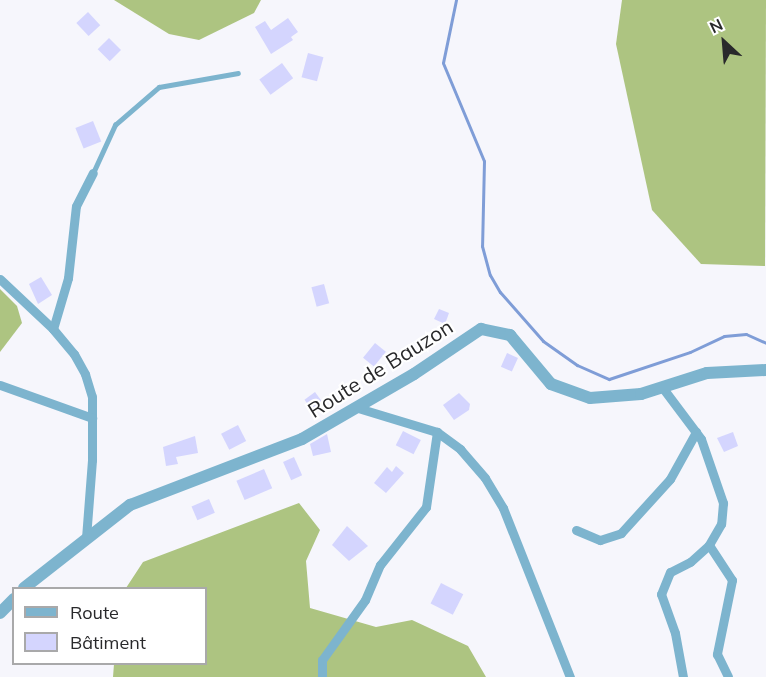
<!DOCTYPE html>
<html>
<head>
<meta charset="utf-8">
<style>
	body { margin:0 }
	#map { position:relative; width:766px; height:677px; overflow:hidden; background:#f6f6fc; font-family:Mulish,sans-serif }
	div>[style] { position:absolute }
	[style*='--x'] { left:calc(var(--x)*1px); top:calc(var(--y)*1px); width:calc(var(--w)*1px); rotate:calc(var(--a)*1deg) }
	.forest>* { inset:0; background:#adc481 }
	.stream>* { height:3px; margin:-1.5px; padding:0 1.5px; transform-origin:1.5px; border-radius:1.5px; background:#7f9dd7 }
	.building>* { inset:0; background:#d4d5fe; transform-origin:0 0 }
	.service>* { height:4.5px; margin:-2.25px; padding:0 2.25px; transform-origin:2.25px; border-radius:2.25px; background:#7db4ce }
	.minor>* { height:9px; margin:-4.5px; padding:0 4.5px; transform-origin:4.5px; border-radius:4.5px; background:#7db4ce }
	.tertiary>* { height:12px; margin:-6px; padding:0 6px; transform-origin:6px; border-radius:6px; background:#7db4ce }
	span { translate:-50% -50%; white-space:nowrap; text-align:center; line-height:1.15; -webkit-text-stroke:4.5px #fff; paint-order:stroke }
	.street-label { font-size:21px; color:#29292b }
	.legend { position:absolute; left:12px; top:587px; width:195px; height:78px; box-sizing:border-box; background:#fff; border:2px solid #a9a9aa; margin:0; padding:8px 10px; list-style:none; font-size:18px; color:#29292b }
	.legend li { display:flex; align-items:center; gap:12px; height:30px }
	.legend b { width:30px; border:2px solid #a9a9aa }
	.north { position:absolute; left:694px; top:12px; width:60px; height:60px; -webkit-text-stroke:4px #fff; paint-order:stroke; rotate:334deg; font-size:16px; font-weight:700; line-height:24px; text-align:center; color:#29292b }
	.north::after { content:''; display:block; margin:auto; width:21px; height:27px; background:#29292b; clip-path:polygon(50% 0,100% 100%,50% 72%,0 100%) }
</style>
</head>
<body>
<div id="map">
	<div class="forest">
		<i style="clip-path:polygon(114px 0,261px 0,254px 13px,199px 40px,169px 34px)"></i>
		<i style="clip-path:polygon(622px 0,766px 0,765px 266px,701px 264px,652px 210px,616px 44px)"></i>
		<i style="clip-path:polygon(0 289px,17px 306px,22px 323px,0 352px)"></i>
		<i style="clip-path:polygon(299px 503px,320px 530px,306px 561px,310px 608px,376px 627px,412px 620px,468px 646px,486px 677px,113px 677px,114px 664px,206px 664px,206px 588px,126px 588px,143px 562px)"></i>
	</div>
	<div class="stream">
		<i style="--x:456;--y:0;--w:64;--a:101.7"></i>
		<i style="--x:443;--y:63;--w:106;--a:67.3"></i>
		<i style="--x:484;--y:161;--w:85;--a:91.3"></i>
		<i style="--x:482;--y:246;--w:30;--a:75"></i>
		<i style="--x:490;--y:275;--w:20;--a:60"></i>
		<i style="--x:500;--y:292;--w:65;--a:48.7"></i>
		<i style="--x:543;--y:341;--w:42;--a:35.2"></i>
		<i style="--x:577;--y:365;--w:35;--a:24"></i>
		<i style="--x:609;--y:379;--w:85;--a:-18.4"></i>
		<i style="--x:690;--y:352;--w:38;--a:-25"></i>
		<i style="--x:724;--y:336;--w:22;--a:-5"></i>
		<i style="--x:746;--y:334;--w:22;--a:24"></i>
	</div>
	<div class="building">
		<i style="left:88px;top:12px;width:18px;height:16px;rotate:47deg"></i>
		<i style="clip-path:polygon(288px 18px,298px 32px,291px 37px,293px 40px,271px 54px,255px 27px,265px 21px,271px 30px)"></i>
		<i style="left:109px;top:38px;width:17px;height:16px;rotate:45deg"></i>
		<i style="left:308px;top:53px;width:16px;height:25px;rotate:15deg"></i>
		<i style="left:282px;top:63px;width:19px;height:28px;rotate:54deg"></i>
		<i style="left:93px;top:121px;width:22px;height:19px;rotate:68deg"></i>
		<i style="clip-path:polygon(41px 277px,52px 295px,38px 304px,29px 284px)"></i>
		<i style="left:324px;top:284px;width:20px;height:13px;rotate:75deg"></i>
		<i style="clip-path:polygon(439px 309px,449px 313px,445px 324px,434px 319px)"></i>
		<i style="left:375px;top:343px;width:14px;height:19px;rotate:39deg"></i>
		<i style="left:507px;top:353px;width:12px;height:15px;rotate:24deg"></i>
		<i style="left:315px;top:392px;width:14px;height:13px;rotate:54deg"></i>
		<i style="clip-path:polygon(459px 393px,470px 404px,469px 410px,454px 420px,443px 405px)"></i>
		<i style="left:238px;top:425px;width:18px;height:19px;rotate:63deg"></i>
		<i style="left:403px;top:431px;width:20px;height:16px;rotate:27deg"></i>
		<i style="clip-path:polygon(733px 432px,738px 446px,724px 452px,717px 438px)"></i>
		<i style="clip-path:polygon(327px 434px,331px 452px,313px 456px,310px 444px)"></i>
		<i style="clip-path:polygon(195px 436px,198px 453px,176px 457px,178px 464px,166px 466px,163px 447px)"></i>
		<i style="left:294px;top:457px;width:20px;height:12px;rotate:66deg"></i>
		<i style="clip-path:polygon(396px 466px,404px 473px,386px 493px,374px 483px,387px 467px,392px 472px)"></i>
		<i style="left:264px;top:469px;width:21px;height:30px;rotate:67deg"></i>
		<i style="left:209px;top:499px;width:15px;height:19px;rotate:67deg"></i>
		<i style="clip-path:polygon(347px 526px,368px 546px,349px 561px,332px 545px)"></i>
		<i style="left:441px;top:583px;width:25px;height:23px;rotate:27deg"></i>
	</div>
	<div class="service">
		<i style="--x:93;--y:173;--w:53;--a:-65.4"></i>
		<i style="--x:115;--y:125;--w:58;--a:-40.8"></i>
		<i style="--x:159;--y:87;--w:80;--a:-10"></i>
	</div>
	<div class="minor">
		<i style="--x:0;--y:279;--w:73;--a:43.3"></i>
		<i style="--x:53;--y:329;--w:33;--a:50"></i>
		<i style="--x:74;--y:354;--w:23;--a:61"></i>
		<i style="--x:85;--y:374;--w:24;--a:73"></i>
		<i style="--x:92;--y:397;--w:63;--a:90"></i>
		<i style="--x:92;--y:460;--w:78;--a:94.4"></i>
		<i style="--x:53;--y:329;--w:53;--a:-73.6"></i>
		<i style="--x:68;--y:278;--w:72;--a:-83.7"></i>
		<i style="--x:76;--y:206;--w:37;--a:-63"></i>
		<i style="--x:0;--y:385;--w:98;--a:19.7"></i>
		<i style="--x:662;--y:387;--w:65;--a:53.1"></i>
		<i style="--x:701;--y:439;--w:68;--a:71"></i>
		<i style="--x:723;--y:503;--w:21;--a:95"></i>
		<i style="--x:721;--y:524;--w:24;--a:120"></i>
		<i style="--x:709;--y:545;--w:25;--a:138"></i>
		<i style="--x:690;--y:562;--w:22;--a:153"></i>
		<i style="--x:670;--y:572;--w:24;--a:112"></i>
		<i style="--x:661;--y:594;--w:41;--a:70.3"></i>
		<i style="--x:675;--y:633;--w:45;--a:79.7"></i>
		<i style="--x:358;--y:408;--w:83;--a:16.9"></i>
		<i style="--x:437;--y:432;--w:29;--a:36"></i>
		<i style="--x:460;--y:449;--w:38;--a:49"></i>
		<i style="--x:485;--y:478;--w:35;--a:59"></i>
		<i style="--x:503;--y:508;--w:182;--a:68.4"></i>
		<i style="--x:576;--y:530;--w:26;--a:23"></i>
		<i style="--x:600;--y:540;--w:22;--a:-18"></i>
		<i style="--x:621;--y:533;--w:73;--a:-47.8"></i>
		<i style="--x:670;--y:479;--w:54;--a:-61"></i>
		<i style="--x:709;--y:545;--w:42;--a:56.7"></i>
		<i style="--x:732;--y:580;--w:76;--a:101.5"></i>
		<i style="--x:717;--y:654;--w:25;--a:64"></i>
		<i style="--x:322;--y:677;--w:17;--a:-90"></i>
		<i style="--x:322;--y:660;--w:74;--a:-54.4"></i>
		<i style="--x:365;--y:600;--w:38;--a:-67"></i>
		<i style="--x:380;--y:565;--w:74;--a:-51.6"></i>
		<i style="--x:426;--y:507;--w:76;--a:-81.7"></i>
	</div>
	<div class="tertiary">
		<i style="--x:24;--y:588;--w:135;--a:-38.1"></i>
		<i style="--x:130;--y:505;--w:184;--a:-21"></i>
		<i style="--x:302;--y:439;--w:129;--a:-30.1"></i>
		<i style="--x:414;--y:374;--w:81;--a:-33.9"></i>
		<i style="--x:481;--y:329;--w:30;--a:12"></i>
		<i style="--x:510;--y:335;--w:64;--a:50.1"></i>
		<i style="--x:551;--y:384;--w:41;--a:19.7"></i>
		<i style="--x:590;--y:398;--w:51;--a:-4.5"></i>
		<i style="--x:641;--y:394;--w:69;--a:-17.7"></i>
		<i style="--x:707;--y:373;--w:59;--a:-2.9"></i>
		<i style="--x:0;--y:613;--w:20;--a:-45"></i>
	</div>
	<div class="street-label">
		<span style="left:380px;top:368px;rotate:-32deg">Route de Bauzon</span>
	</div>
	<ul class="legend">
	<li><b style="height:8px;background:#7db4ce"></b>Route</li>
	<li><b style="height:16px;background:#d4d5fe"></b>Bâtiment</li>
	</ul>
	<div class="north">N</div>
</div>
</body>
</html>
